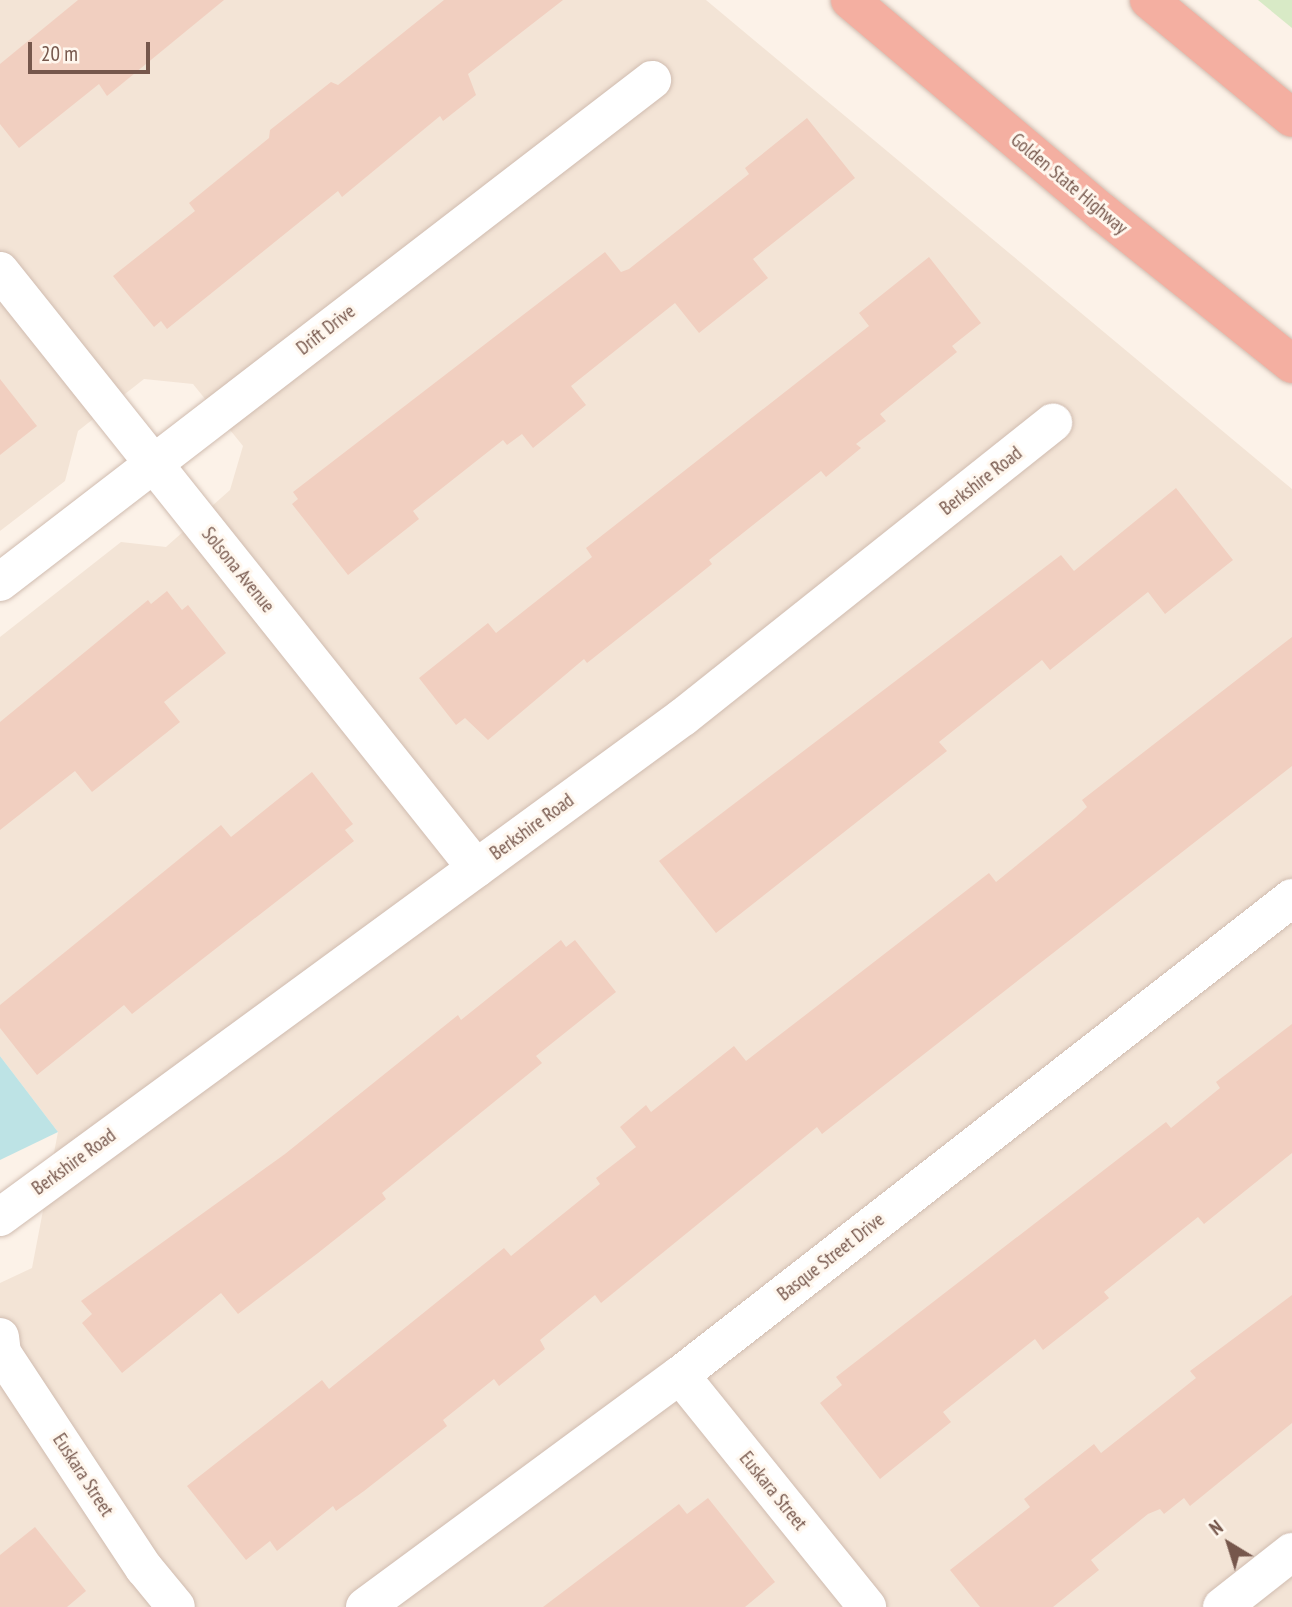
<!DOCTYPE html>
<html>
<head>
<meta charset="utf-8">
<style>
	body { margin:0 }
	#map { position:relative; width:1292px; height:1607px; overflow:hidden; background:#fcf2e8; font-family:"PT Sans Narrow",sans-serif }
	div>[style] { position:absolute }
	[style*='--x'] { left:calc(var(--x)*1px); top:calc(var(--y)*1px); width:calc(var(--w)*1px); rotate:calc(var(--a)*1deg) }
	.residential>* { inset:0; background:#f3e4d6 }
	.green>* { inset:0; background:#d8eac6 }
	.water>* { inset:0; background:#bde3e5 }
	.building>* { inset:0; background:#f1cfc0 }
	.roads { filter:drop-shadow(0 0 2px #d0bcb0) drop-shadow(0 0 2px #d0bcb0) }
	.minor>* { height:38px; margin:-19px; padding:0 19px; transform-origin:19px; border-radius:19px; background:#fff }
	.highway>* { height:38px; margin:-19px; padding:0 19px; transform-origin:19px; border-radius:19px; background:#f4afa1 }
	span { translate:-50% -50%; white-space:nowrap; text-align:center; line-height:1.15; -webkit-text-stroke:6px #fff7ee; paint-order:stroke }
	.street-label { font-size:19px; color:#76574c }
	.north { position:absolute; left:1194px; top:1509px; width:70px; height:70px; -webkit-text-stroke:5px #fff7ee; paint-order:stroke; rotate:322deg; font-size:19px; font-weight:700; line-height:28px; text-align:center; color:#76574c }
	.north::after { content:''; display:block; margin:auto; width:24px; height:32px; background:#76574c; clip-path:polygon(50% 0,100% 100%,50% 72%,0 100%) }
	.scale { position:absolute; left:28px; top:42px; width:122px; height:32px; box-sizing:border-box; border:4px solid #76574c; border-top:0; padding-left:9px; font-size:21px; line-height:24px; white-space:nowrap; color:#76574c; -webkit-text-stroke:5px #fff7ee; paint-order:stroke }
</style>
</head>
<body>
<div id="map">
	<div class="residential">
		<i style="clip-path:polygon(0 0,706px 0,1292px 489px,1292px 1607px,0 1607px,0 1283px,32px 1268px,58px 1132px,0 1056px,0 637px,121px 542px,166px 547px,230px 490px,243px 446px,193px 384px,144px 379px,78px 431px,65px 481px,0 531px)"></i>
	</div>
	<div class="green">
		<i style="clip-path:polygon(1258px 0,1292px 0,1292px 28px)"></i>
	</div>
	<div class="water">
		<i style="clip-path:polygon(0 1056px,58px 1132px,0 1160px)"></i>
	</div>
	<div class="building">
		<i style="clip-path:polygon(78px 0,224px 0,107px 96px,99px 84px,19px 148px,0 124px,0 64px)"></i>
		<i style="clip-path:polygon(444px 0,563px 0,468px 74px,476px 95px,443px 121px,440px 116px,342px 197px,338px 191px,167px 329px,161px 321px,154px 327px,113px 276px,195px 211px,189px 203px,269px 138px,270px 130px,331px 82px,338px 85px)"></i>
		<i style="clip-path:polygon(807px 118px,855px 178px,753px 259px,768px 278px,699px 333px,675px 303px,571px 386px,586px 405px,533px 448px,522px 434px,507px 445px,503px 440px,413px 511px,419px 519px,348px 575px,292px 504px,298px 499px,293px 492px,605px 252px,621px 272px,629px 269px,749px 174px,745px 168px)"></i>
		<i style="clip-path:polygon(929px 257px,981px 323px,952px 346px,957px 352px,880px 414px,886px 421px,856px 444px,861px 448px,826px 477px,821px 471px,709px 560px,712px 564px,682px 588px,587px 663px,584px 659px,488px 740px,465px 718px,456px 725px,419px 678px,488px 623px,496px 633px,592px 557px,586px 548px,869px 326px,859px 313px)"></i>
		<i style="clip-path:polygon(0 379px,37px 426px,0 455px)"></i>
		<i style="clip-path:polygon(1176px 488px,1233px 560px,1165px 614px,1148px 592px,1050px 670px,1042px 660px,939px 742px,947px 751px,716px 933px,659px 861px,1061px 555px,1074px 571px)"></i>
		<i style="clip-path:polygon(167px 591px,182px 610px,188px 605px,226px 653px,164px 702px,180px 722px,92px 792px,75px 771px,0 830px,0 722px,148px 600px,151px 604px)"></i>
		<i style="clip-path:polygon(1292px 637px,1292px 766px,822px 1134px,817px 1127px,601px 1303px,595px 1295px,540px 1340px,545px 1349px,499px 1386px,494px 1379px,443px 1420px,447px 1426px,364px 1491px,336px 1511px,333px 1506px,277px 1551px,270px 1541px,246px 1560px,187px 1486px,322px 1380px,329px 1389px,504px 1248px,511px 1256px,600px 1184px,596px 1178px,636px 1147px,620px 1127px,646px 1105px,651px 1112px,734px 1046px,746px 1061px,989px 873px,996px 882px,1076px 817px,1087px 807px,1082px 800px)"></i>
		<i style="clip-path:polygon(312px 772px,353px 824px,345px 830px,354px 841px,132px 1014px,124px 1005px,37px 1075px,0 1028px,0 1005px,221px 825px,231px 837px)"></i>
		<i style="clip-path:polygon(561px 940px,566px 947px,575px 940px,616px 992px,536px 1056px,542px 1063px,382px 1193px,386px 1199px,318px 1253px,238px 1314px,221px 1293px,122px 1373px,82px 1323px,92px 1314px,81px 1301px,285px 1154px,458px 1015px,461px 1020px)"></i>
		<i style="clip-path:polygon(1292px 1024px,1292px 1153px,1204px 1224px,1198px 1217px,1104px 1292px,1109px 1298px,1043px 1350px,1035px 1339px,943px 1412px,951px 1422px,880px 1479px,820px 1403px,842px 1385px,836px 1377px,1166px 1122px,1171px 1128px,1220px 1088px,1216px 1082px)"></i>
		<i style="clip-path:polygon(1292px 1295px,1292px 1423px,1190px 1506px,1184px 1498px,1164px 1514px,1160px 1509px,1148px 1514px,1091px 1560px,1099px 1570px,1053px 1607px,980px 1607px,950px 1570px,1030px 1507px,1024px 1499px,1094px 1444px,1101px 1453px,1196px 1378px,1190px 1371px)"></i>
		<i style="clip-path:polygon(708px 1498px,775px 1582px,745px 1607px,543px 1607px,679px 1504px,687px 1514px)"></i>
		<i style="clip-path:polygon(35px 1527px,86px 1591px,67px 1607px,0 1607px,0 1555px)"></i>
	</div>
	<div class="roads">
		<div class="minor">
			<i style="--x:0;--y:271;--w:764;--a:51.43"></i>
			<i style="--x:0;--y:582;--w:823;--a:-37.59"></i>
			<i style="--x:0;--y:1217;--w:846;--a:-36.21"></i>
			<i style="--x:683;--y:717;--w:473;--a:-38.5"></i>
			<i style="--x:0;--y:1337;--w:16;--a:83"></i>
			<i style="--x:2;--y:1353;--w:258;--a:56.6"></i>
			<i style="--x:144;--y:1568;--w:50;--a:50.6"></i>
			<i style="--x:680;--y:1375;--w:298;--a:51.1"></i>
			<i style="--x:365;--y:1607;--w:391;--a:-36.4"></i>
			<i style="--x:680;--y:1375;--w:776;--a:-37.93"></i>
			<i style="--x:1222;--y:1607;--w:89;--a:-38.2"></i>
		</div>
		<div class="highway">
			<i style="--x:850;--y:0;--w:331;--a:40.1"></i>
			<i style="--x:1103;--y:213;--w:242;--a:38.6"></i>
			<i style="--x:1149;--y:0;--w:185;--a:39.5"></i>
		</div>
	</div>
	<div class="street-label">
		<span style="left:1069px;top:184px;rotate:40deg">Golden State Highway</span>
		<span style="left:326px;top:330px;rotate:-38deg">Drift Drive</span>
		<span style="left:981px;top:481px;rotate:-38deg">Berkshire Road</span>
		<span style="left:238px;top:570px;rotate:51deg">Solsona Avenue</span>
		<span style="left:532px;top:827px;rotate:-36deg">Berkshire Road</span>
		<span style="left:74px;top:1162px;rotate:-36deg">Berkshire Road</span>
		<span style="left:831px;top:1257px;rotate:-38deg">Basque Street Drive</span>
		<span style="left:83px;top:1475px;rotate:57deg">Euskara Street</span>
		<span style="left:773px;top:1491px;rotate:51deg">Euskara Street</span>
	</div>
	<div class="north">N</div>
	<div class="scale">20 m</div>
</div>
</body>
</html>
